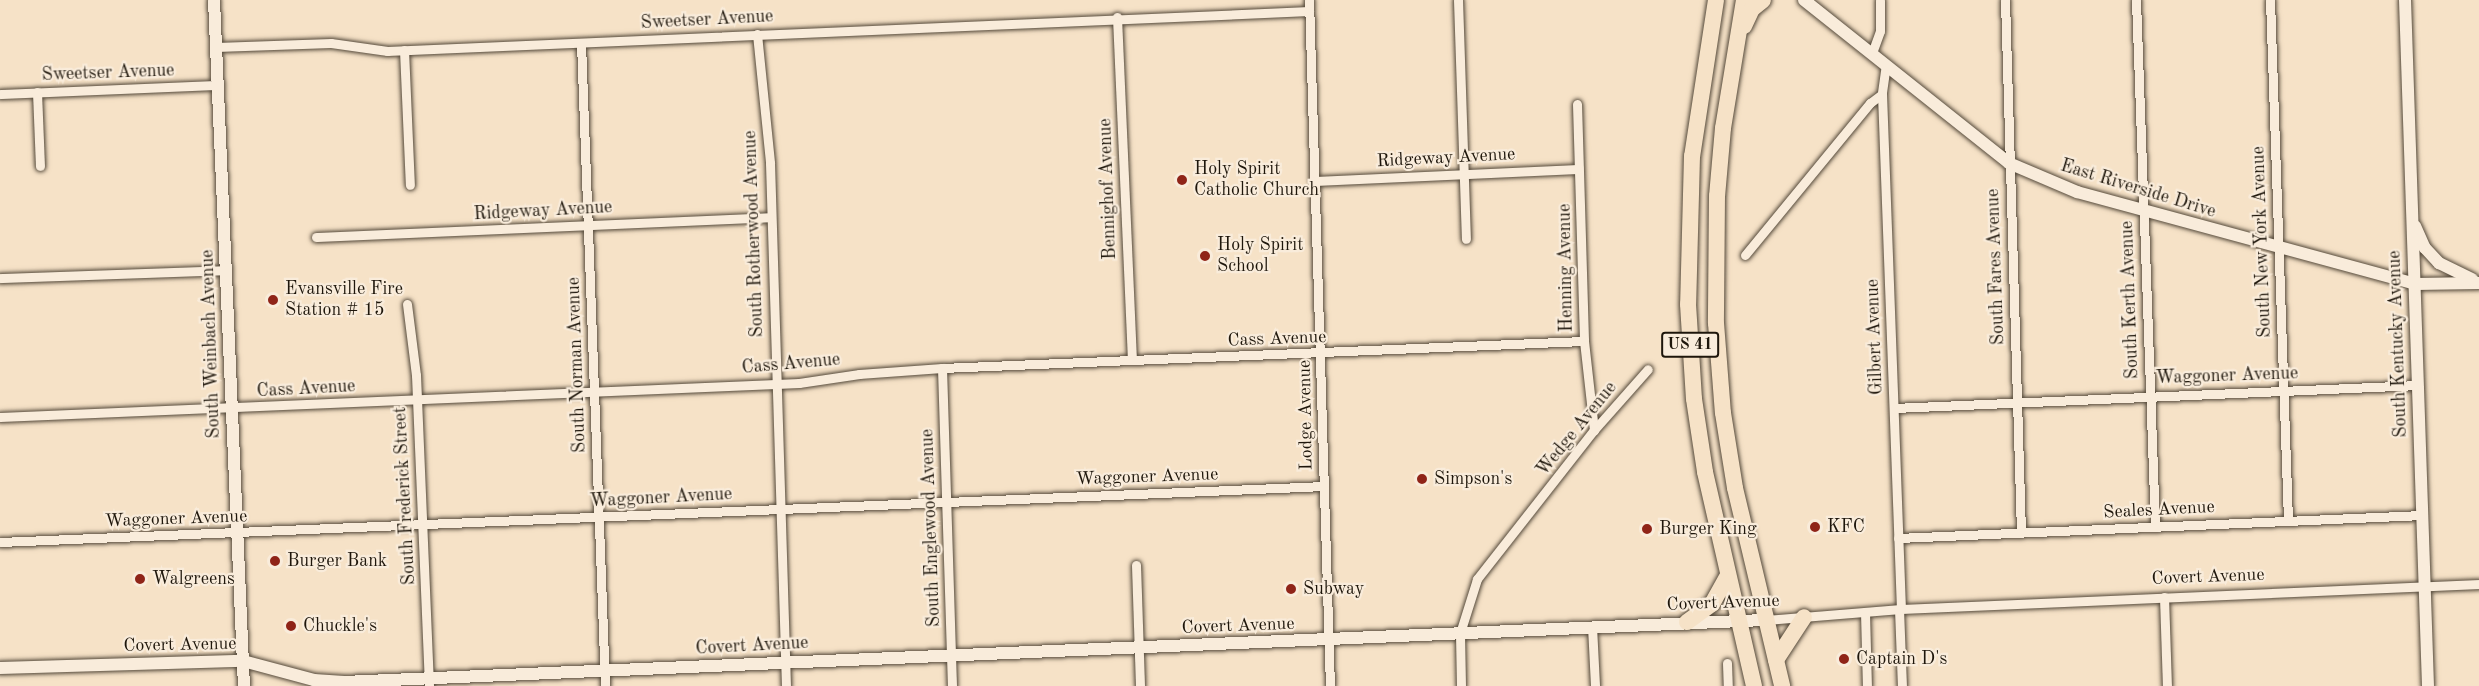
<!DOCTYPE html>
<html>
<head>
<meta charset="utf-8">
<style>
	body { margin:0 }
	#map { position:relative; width:2479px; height:686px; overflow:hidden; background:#f6e2c7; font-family:"Old Standard TT",serif }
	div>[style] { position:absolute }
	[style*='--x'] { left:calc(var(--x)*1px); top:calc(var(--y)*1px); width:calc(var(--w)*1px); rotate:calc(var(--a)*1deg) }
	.roads { filter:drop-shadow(0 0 2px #54493a) drop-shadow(0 0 2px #54493a) }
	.street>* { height:9px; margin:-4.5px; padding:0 4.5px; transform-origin:4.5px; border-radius:4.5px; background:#f9ecdb }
	.secondary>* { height:12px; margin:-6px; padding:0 6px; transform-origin:6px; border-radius:6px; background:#f9ecdb }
	.highway>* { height:16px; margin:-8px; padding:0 8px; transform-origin:8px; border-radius:8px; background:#f6e2c7 }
	.dots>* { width:16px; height:16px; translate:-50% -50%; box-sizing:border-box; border:3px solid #f9ecdb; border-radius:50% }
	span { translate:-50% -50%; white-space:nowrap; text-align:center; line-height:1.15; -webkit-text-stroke:4.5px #f9ecdb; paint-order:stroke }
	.shield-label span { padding:2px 4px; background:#f9ecdb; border:2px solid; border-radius:4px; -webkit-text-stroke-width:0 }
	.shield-label { font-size:16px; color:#1e160b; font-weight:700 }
	.street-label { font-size:18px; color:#1e160b }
	.poi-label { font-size:18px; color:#1e160b }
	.left { translate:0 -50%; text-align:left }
</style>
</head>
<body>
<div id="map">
	<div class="roads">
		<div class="street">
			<i style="--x:1309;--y:0;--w:686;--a:88.25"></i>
			<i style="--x:1458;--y:0;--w:239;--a:88.1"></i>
			<i style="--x:2005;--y:0;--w:532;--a:88.28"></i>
			<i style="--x:2136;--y:0;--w:526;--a:87.93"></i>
			<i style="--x:2270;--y:0;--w:520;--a:88.02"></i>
			<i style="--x:1117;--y:17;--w:343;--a:87.5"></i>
			<i style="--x:757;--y:34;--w:130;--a:84.2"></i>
			<i style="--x:770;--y:163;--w:523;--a:88.25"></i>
			<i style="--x:581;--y:43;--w:643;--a:87.86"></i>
			<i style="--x:216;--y:47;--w:115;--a:-2"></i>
			<i style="--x:331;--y:43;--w:57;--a:8.1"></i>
			<i style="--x:387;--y:51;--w:923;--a:-2.48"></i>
			<i style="--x:404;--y:50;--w:135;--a:87.5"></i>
			<i style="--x:1872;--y:53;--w:23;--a:-70"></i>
			<i style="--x:1880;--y:31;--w:31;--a:-90"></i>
			<i style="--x:1886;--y:64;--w:30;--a:98"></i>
			<i style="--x:1882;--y:94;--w:515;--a:87.89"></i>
			<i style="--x:37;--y:92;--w:74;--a:87.7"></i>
			<i style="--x:0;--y:94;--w:217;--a:-2.4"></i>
			<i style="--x:1577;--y:104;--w:237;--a:88.3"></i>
			<i style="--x:1584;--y:341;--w:90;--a:83.6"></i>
			<i style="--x:1314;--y:181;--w:265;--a:-2.6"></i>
			<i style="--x:316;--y:237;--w:455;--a:-2.5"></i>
			<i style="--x:1745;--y:255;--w:197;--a:-50.6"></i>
			<i style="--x:1870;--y:103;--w:15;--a:-37"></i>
			<i style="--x:0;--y:278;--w:226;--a:-2"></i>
			<i style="--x:407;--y:304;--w:72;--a:82.8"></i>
			<i style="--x:416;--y:375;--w:311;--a:87.6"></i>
			<i style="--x:942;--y:368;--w:318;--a:88.2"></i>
			<i style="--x:1894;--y:408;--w:525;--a:-2.51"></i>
			<i style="--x:0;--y:417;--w:800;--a:-2.44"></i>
			<i style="--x:799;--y:383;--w:61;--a:-8.5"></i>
			<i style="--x:859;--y:374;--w:83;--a:-4.1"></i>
			<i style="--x:942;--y:368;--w:643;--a:-2.41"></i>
			<i style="--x:1898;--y:538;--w:525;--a:-2.51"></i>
			<i style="--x:0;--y:542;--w:1325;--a:-2.42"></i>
			<i style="--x:1136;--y:565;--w:121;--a:88.1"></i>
			<i style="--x:2164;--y:597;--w:89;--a:88.1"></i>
			<i style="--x:1899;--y:609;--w:77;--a:87.8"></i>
			<i style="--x:1865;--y:612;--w:74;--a:88.5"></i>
			<i style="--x:1766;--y:620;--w:135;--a:-4.7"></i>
			<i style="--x:1901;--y:609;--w:579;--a:-2.48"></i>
			<i style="--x:1592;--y:626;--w:60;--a:87.1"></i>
			<i style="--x:1727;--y:663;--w:23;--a:88"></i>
			<i style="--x:1461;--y:686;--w:53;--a:-91.1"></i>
			<i style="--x:1460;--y:633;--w:57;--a:-72.5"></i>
			<i style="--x:1477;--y:579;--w:189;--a:-51.9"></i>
			<i style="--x:1594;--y:430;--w:81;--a:-48.5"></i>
		</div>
		<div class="secondary">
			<i style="--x:214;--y:0;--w:687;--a:87.5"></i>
			<i style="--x:1804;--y:0;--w:262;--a:38.5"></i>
			<i style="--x:2009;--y:163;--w:74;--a:23.1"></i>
			<i style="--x:2077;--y:192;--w:350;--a:15.2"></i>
			<i style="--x:2415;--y:284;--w:64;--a:-0.9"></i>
			<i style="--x:2405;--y:0;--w:686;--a:88.08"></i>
			<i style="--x:2415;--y:226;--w:24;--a:66"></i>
			<i style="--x:2425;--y:248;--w:21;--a:47"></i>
			<i style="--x:2439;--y:263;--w:37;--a:26"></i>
			<i style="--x:0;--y:668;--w:243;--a:-1.7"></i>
			<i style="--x:243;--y:661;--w:73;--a:15"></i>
			<i style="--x:314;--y:680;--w:30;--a:4"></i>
			<i style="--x:344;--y:682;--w:1423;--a:-2.5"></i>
		</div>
		<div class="highway">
			<i style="--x:1716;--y:0;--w:158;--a:98.7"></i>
			<i style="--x:1692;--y:156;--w:148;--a:91.5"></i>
			<i style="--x:1688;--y:304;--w:95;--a:86.4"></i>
			<i style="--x:1694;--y:399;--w:74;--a:81.4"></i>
			<i style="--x:1705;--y:472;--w:220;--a:77.1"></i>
			<i style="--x:1744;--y:0;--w:130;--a:99.3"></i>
			<i style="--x:1723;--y:128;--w:68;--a:95"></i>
			<i style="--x:1717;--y:196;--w:127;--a:90.5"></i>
			<i style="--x:1716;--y:323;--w:90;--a:85.6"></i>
			<i style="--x:1723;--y:413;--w:76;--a:80.9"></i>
			<i style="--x:1735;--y:488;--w:204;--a:76.6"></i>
			<i style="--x:1744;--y:26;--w:19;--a:-65"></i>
			<i style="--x:1752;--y:9;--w:14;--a:-39"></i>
			<i style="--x:1687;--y:622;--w:31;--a:-36"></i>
			<i style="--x:1712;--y:604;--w:31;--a:-61"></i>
			<i style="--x:1776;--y:660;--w:51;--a:-56.9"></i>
		</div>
	</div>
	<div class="dots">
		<i style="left:1182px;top:180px;background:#8f2418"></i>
		<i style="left:1205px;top:256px;background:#8f2418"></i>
		<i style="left:273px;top:300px;background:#8f2418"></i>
		<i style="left:1422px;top:479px;background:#8f2418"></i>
		<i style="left:1815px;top:527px;background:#8f2418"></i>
		<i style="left:1647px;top:529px;background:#8f2418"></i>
		<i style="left:275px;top:561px;background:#8f2418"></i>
		<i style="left:140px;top:579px;background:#8f2418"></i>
		<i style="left:1291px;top:589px;background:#8f2418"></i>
		<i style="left:291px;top:626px;background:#8f2418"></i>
		<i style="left:1844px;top:659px;background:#8f2418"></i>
	</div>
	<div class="shield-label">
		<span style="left:1690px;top:345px">US 41</span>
	</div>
	<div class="street-label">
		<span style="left:707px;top:20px;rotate:-3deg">Sweetser Avenue</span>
		<span style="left:108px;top:73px;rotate:-2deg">Sweetser Avenue</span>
		<span style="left:1446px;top:158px;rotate:-3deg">Ridgeway Avenue</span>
		<span style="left:1108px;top:189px;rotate:-92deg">Bennighof Avenue</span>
		<span style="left:2138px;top:189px;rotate:17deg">East Riverside Drive</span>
		<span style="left:543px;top:211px;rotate:-3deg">Ridgeway Avenue</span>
		<span style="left:754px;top:234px;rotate:-92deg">South Rotherwood Avenue</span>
		<span style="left:2262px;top:242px;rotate:-92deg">South New York Avenue</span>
		<span style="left:1996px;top:267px;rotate:-92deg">South Fares Avenue</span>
		<span style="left:1566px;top:268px;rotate:-91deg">Henning Avenue</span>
		<span style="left:2130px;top:300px;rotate:-92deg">South Kerth Avenue</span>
		<span style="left:1875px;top:337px;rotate:-92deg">Gilbert Avenue</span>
		<span style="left:1277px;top:339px;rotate:-2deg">Cass Avenue</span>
		<span style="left:211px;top:344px;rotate:-92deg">South Weinbach Avenue</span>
		<span style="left:2398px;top:344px;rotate:-92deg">South Kentucky Avenue</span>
		<span style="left:791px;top:364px;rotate:-5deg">Cass Avenue</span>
		<span style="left:577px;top:365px;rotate:-92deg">South Norman Avenue</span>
		<span style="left:2227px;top:376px;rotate:-2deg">Waggoner Avenue</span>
		<span style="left:306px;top:389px;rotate:-3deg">Cass Avenue</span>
		<span style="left:1306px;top:415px;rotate:-91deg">Lodge Avenue</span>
		<span style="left:1577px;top:429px;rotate:-51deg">Wedge Avenue</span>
		<span style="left:1147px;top:477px;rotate:-2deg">Waggoner Avenue</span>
		<span style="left:405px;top:496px;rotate:-93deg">South Frederick Street</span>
		<span style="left:661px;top:498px;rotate:-3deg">Waggoner Avenue</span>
		<span style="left:2159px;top:510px;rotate:-3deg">Seales Avenue</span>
		<span style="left:176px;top:519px;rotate:-2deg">Waggoner Avenue</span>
		<span style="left:931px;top:528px;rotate:-92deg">South Englewood Avenue</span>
		<span style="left:2208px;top:577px;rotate:-2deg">Covert Avenue</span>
		<span style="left:1723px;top:603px;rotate:-2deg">Covert Avenue</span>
		<span style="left:1238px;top:626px;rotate:-2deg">Covert Avenue</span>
		<span style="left:180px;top:645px;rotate:-1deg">Covert Avenue</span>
		<span style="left:752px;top:646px;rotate:-3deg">Covert Avenue</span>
	</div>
	<div class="poi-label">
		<span class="left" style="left:1194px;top:180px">Holy Spirit<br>Catholic Church</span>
		<span class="left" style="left:1217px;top:256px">Holy Spirit<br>School</span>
		<span class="left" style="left:285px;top:300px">Evansville Fire<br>Station # 15</span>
		<span class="left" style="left:1434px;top:479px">Simpson's</span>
		<span class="left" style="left:1827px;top:527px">KFC</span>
		<span class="left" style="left:1659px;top:529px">Burger King</span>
		<span class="left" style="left:287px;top:561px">Burger Bank</span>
		<span class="left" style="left:152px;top:579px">Walgreens</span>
		<span class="left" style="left:1303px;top:589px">Subway</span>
		<span class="left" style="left:303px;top:626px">Chuckle's</span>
		<span class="left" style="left:1856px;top:659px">Captain D's</span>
	</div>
</div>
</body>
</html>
